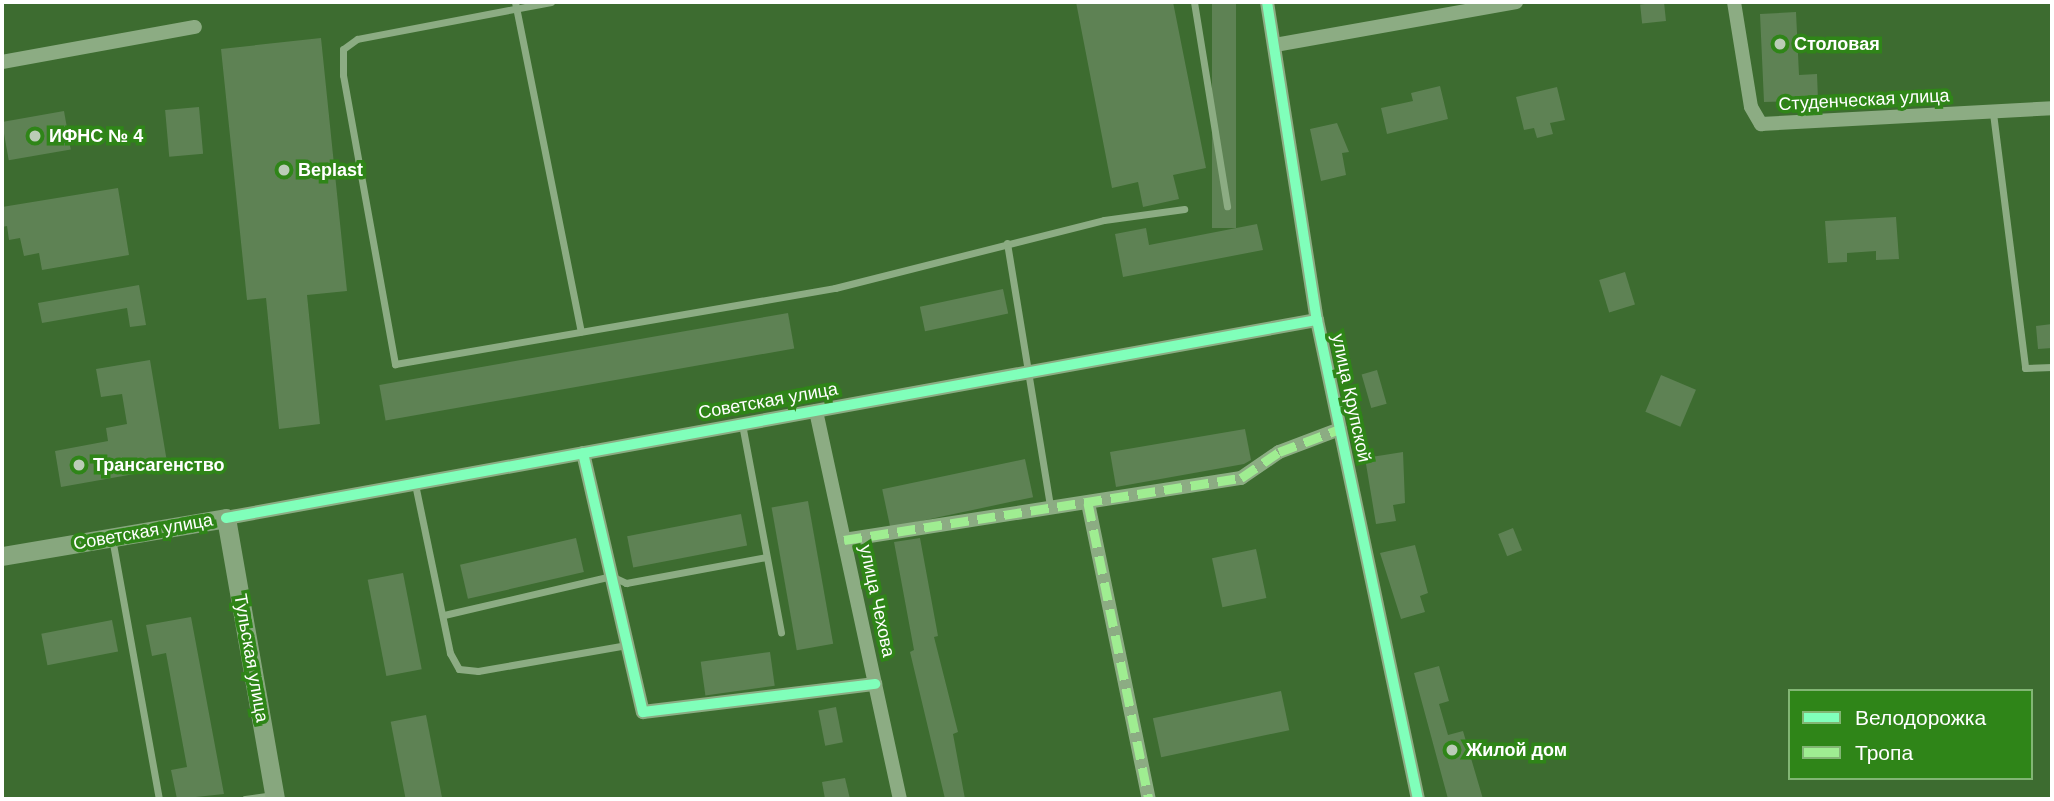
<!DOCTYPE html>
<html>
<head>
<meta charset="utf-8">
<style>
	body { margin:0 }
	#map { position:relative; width:2054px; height:801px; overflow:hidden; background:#3d6c30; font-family:Arial,sans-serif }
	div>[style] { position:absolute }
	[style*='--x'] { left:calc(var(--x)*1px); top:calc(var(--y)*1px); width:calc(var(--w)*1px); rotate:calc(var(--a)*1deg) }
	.building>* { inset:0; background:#5e8254; transform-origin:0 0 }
	.service>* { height:7px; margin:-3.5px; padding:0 3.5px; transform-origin:3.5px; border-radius:3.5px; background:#8cac83 }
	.minor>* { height:14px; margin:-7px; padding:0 7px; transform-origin:7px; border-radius:7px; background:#8cac83 }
	.secondary>* { height:19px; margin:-9.5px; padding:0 9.5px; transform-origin:9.5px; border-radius:9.5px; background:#87a77e }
	.quiet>* { height:9px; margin-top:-4.5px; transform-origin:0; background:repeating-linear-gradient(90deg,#9fed91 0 18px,transparent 0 27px) }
	.cycleway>* { height:10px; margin:-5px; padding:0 5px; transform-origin:5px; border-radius:5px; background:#80ffba }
	.dots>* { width:19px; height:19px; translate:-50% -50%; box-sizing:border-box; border:4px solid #2f8518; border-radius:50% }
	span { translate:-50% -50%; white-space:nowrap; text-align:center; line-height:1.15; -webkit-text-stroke:7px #2f8518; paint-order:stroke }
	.poi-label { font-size:18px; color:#fff; font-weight:700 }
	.left { translate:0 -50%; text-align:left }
	.street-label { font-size:18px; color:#fff }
	.frame { position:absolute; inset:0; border:4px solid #fff; pointer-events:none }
	.legend { position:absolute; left:1788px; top:689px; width:245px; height:91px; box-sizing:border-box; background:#2f8518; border:2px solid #82b674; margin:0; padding:9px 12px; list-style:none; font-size:21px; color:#fff }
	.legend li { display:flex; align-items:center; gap:14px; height:35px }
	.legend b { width:35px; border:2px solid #82b674 }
</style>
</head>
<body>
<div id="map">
	<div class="building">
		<i style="clip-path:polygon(1076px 2px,1173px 2px,1206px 168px,1173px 175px,1179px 199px,1143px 207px,1138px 182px,1112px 188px)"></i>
		<i style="left:1212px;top:2px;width:24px;height:226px"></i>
		<i style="left:1664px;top:2px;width:19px;height:24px;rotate:84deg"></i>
		<i style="clip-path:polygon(1796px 12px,1799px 75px,1817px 74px,1818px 100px,1764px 102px,1760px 14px)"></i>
		<i style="clip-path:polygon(321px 38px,347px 291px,307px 295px,320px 424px,279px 429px,266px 298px,247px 300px,221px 49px)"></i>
		<i style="clip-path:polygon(1440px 86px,1448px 119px,1387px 134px,1381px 108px,1413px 101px,1411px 93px)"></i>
		<i style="clip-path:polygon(1557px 87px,1565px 120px,1550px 123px,1553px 134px,1537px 138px,1534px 128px,1524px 130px,1516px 97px)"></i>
		<i style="left:199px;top:107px;width:47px;height:34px;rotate:85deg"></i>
		<i style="left:64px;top:111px;width:39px;height:63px;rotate:80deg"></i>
		<i style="clip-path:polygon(1337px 123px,1349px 152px,1342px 153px,1346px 175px,1321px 181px,1310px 129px)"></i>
		<i style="clip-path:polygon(118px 188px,129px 255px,42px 270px,39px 253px,24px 256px,20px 238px,9px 240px,7px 226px,2px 227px,2px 207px)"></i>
		<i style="clip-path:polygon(1896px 217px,1899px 259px,1876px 260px,1876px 251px,1847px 253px,1847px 262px,1828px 263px,1825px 221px)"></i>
		<i style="clip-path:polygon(1257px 224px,1263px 250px,1123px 277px,1115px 234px,1146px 228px,1149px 245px)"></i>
		<i style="left:1625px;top:272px;width:34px;height:27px;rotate:73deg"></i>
		<i style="clip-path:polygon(139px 285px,146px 325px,130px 327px,127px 308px,42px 323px,38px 303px)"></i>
		<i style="left:1003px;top:289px;width:25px;height:85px;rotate:78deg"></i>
		<i style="left:788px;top:313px;width:36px;height:415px;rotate:80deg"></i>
		<i style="clip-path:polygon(2052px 324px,2052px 348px,2038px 349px,2036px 326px)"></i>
		<i style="clip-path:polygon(150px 360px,168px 468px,61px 487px,55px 451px,108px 441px,106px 428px,127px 424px,122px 394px,101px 397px,96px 369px)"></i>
		<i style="left:1377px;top:370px;width:35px;height:16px;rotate:74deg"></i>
		<i style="left:1661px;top:375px;width:38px;height:40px;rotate:23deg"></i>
		<i style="clip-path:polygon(1245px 429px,1251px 460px,1244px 464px,1116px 487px,1110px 452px)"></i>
		<i style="clip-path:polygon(1403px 452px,1405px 503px,1393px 505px,1396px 521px,1376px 524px,1365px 458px)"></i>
		<i style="left:1025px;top:459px;width:39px;height:146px;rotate:78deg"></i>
		<i style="left:808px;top:501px;width:145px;height:37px;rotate:80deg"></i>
		<i style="left:741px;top:514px;width:32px;height:116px;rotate:79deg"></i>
		<i style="left:1513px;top:528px;width:24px;height:16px;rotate:68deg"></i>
		<i style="left:576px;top:538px;width:35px;height:119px;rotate:77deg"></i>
		<i style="clip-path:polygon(920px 538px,938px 636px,934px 637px,958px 732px,953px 734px,965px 799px,945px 799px,910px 652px,914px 650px,894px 542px)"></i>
		<i style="clip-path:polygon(1415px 545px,1428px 593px,1420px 596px,1425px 612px,1401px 619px,1380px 553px)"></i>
		<i style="left:1256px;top:549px;width:50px;height:45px;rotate:78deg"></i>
		<i style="left:403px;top:573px;width:98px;height:36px;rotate:79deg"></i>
		<i style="clip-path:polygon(191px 617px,224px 794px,177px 799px,171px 770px,187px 767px,166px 653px,152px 656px,146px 625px)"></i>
		<i style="left:112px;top:620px;width:32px;height:72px;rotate:79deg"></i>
		<i style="left:770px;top:652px;width:34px;height:70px;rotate:82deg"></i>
		<i style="clip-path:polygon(1439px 666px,1449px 701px,1439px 704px,1448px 735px,1463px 731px,1483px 799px,1448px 799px,1414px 673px)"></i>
		<i style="left:1281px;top:691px;width:40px;height:131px;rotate:78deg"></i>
		<i style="left:836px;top:707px;width:36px;height:18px;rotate:79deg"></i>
		<i style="left:426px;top:715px;width:86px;height:36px;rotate:79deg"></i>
		<i style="clip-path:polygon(845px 778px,850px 799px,825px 799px,822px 782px)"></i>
	</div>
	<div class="service">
		<i style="--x:515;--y:2;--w:336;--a:78.7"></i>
		<i style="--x:551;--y:2;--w:197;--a:169.2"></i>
		<i style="--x:357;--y:39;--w:17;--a:144"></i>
		<i style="--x:343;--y:49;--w:26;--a:90"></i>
		<i style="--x:343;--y:75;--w:294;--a:79.8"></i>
		<i style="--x:395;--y:364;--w:447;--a:-9.8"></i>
		<i style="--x:835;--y:288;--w:277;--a:-14.2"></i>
		<i style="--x:1104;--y:220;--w:81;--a:-7.8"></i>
		<i style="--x:1194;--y:2;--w:207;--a:80.8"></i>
		<i style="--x:1993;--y:113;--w:257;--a:82.8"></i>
		<i style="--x:2025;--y:368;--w:27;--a:-2"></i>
		<i style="--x:1007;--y:243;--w:266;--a:80.7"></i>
		<i style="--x:742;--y:424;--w:212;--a:79.4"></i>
		<i style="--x:415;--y:484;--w:173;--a:78.3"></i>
		<i style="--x:450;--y:653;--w:18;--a:61"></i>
		<i style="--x:459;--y:669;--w:19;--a:6"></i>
		<i style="--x:478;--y:671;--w:151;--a:-9.9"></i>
		<i style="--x:112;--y:538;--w:265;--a:79.8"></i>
		<i style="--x:444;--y:615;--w:171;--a:-13.1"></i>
		<i style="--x:611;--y:576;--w:17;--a:25"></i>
		<i style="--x:626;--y:583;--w:142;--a:-10.5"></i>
		<i style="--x:245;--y:799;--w:27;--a:-8"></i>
	</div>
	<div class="minor">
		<i style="--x:1267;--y:2;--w:322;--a:81.1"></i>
		<i style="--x:1317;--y:320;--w:490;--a:78.1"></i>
		<i style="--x:1734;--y:2;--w:106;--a:80.8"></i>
		<i style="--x:1751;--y:107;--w:20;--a:60"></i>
		<i style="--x:1761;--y:124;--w:291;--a:-3.1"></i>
		<i style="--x:1275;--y:45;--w:245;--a:-10.1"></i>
		<i style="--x:2;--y:62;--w:196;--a:-10.3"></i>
		<i style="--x:816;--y:411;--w:397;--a:77.8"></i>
		<i style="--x:583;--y:453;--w:266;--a:77"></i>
		<i style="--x:643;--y:712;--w:234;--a:-6.9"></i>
		<i style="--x:1088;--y:503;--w:302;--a:78.4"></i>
		<i style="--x:226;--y:518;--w:1109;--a:-10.29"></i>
		<i style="--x:844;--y:540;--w:402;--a:-8.9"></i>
		<i style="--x:1241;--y:478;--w:46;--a:-34.4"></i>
		<i style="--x:1279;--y:452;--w:65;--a:-20.7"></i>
	</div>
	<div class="secondary">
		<i style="--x:2;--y:556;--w:227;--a:-9.6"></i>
		<i style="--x:226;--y:518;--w:285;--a:80.1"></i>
	</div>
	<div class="quiet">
		<i style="--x:1088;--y:503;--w:302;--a:78.4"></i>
		<i style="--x:844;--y:540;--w:402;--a:-8.9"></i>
		<i style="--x:1241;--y:478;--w:46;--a:-34.4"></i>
		<i style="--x:1279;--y:452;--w:65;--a:-20.7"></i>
	</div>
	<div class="cycleway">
		<i style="--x:1267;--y:2;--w:322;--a:81.1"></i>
		<i style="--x:1317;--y:320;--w:490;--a:78.1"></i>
		<i style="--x:583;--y:453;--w:266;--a:77"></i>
		<i style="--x:643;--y:712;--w:234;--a:-6.9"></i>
		<i style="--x:226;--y:518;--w:1109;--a:-10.29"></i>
	</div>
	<div class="dots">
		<i style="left:1780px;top:44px;background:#bbccb7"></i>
		<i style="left:35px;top:136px;background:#bbccb7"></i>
		<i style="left:284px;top:170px;background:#bbccb7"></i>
		<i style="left:79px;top:465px;background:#bbccb7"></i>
		<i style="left:1452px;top:750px;background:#bbccb7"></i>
	</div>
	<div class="poi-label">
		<span class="left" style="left:1794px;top:44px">Столовая</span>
		<span class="left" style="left:49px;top:136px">ИФНС № 4</span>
		<span class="left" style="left:298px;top:170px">Beplast</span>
		<span class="left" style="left:93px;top:465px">Трансагенство</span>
		<span class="left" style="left:1466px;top:750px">Жилой дом</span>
	</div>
	<div class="street-label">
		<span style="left:1864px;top:100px;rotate:-3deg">Студенческая улица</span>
		<span style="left:1351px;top:398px;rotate:78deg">улица Крупской</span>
		<span style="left:768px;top:401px;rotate:-10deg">Советская улица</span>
		<span style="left:143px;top:532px;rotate:-10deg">Советская улица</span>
		<span style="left:877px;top:601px;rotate:78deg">улица Чехова</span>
		<span style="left:251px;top:658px;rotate:80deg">Тульская улица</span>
	</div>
	<div class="frame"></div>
	<ul class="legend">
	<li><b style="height:9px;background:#80ffba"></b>Велодорожка</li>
	<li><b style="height:9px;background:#9fed91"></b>Тропа</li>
	</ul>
</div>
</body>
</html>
